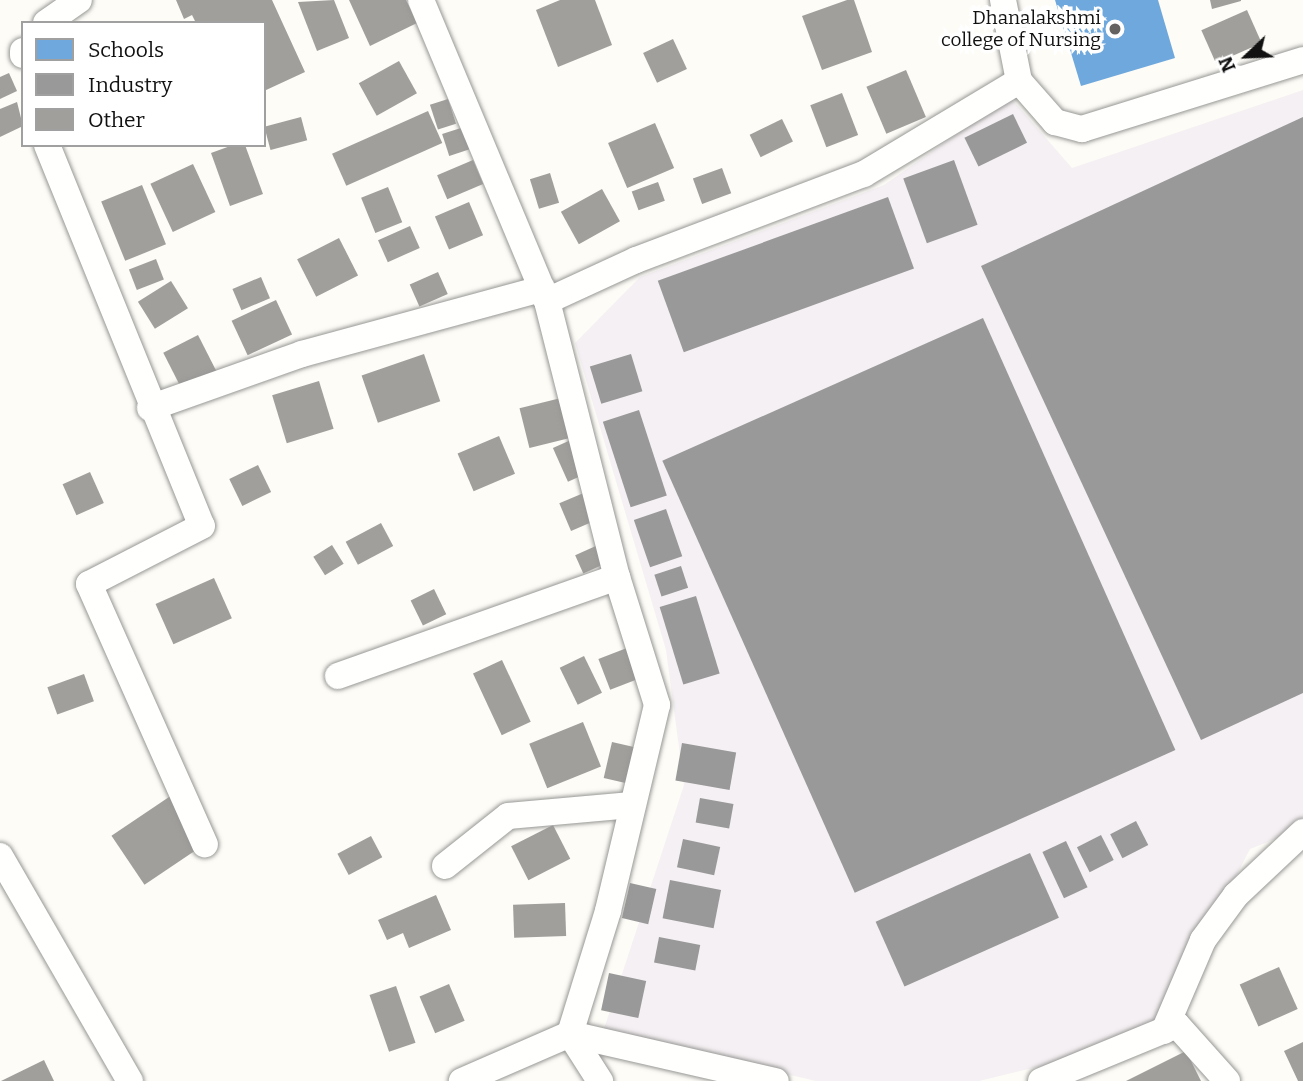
<!DOCTYPE html>
<html>
<head>
<meta charset="utf-8">
<style>
	body { margin:0 }
	#map { position:relative; width:1303px; height:1081px; overflow:hidden; background:#fdfcf7; font-family:Bitter,serif }
	div>[style] { position:absolute }
	[style*='--x'] { left:calc(var(--x)*1px); top:calc(var(--y)*1px); width:calc(var(--w)*1px); rotate:calc(var(--a)*1deg) }
	.industrial>* { inset:0; background:#f5f0f3 }
	.schools>* { inset:0; background:#6fa8dc }
	.industry>* { inset:0; background:#999; transform-origin:0 0 }
	.building>* { inset:0; background:#a19f9c; transform-origin:0 0 }
	.roads { filter:drop-shadow(0 0 2px #979795) drop-shadow(0 0 2px #979795) }
	.minor>* { height:26px; margin:-13px; padding:0 13px; transform-origin:13px; border-radius:13px; background:#fffffe }
	.dots>* { width:19px; height:19px; translate:-50% -50%; box-sizing:border-box; border:4px solid #fff; border-radius:50% }
	span { translate:-50% -50%; white-space:nowrap; text-align:center; line-height:1.15; -webkit-text-stroke:7px #fff; paint-order:stroke }
	.poi-label { font-size:19px; color:#111 }
	.right { translate:-100% -50%; text-align:right }
	.legend { position:absolute; left:21px; top:21px; width:245px; height:126px; box-sizing:border-box; background:#fff; border:2px solid #a0a0a0; margin:0; padding:9px 12px; list-style:none; font-size:21px; color:#111 }
	.legend li { display:flex; align-items:center; gap:14px; height:35px }
	.legend b { width:35px; border:2px solid #a0a0a0 }
	.north { position:absolute; left:1212px; top:21px; width:70px; height:70px; -webkit-text-stroke:5px #fff; paint-order:stroke; rotate:247deg; font-size:19px; font-weight:700; line-height:28px; text-align:center; color:#111 }
	.north::after { content:''; display:block; margin:auto; width:24px; height:32px; background:#111; clip-path:polygon(50% 0,100% 100%,50% 72%,0 100%) }
</style>
</head>
<body>
<div id="map">
	<div class="industrial">
		<i style="clip-path:polygon(1303px 90px,1303px 828px,1250px 849px,1152px 1039px,979px 1081px,816px 1081px,603px 1032px,684px 785px,666px 650px,575px 343px,640px 277px,884px 185px,1010px 97px,1072px 168px)"></i>
	</div>
	<div class="schools">
		<i style="clip-path:polygon(1055px 0,1158px 0,1175px 58px,1081px 86px)"></i>
	</div>
	<div class="industry">
		<i style="left:1013px;top:114px;width:32px;height:54px;rotate:64deg"></i>
		<i style="clip-path:polygon(1303px 117px,1303px 693px,1201px 740px,981px 266px)"></i>
		<i style="left:954px;top:160px;width:69px;height:54px;rotate:70deg"></i>
		<i style="left:888px;top:197px;width:76px;height:245px;rotate:70deg"></i>
		<i style="left:983px;top:318px;width:473px;height:351px;rotate:66deg"></i>
		<i style="left:631px;top:354px;width:39px;height:43px;rotate:73deg"></i>
		<i style="left:639px;top:410px;width:90px;height:38px;rotate:72deg"></i>
		<i style="left:666px;top:509px;width:50px;height:34px;rotate:71deg"></i>
		<i style="left:681px;top:566px;width:23px;height:28px;rotate:72deg"></i>
		<i style="left:696px;top:596px;width:81px;height:38px;rotate:73deg"></i>
		<i style="left:682px;top:743px;width:55px;height:38px;rotate:10deg"></i>
		<i style="left:700px;top:798px;width:34px;height:25px;rotate:10deg"></i>
		<i style="left:1136px;top:821px;width:27px;height:29px;rotate:63deg"></i>
		<i style="left:1101px;top:835px;width:28px;height:27px;rotate:63deg"></i>
		<i style="left:683px;top:839px;width:38px;height:29px;rotate:12deg"></i>
		<i style="left:1066px;top:841px;width:51px;height:26px;rotate:65deg"></i>
		<i style="left:1030px;top:853px;width:71px;height:169px;rotate:66deg"></i>
		<i style="left:670px;top:880px;width:52px;height:39px;rotate:11deg"></i>
		<i style="left:630px;top:883px;width:27px;height:36px;rotate:13deg"></i>
		<i style="left:659px;top:937px;width:42px;height:26px;rotate:11deg"></i>
		<i style="left:609px;top:973px;width:38px;height:38px;rotate:12deg"></i>
	</div>
	<div class="building">
		<i style="clip-path:polygon(176px 0,272px 0,305px 72px,264px 91px,264px 23px,196px 23px,192px 15px,184px 19px)"></i>
		<i style="clip-path:polygon(334px 0,349px 38px,317px 51px,298px 2px)"></i>
		<i style="clip-path:polygon(349px 0,406px 0,417px 23px,370px 46px)"></i>
		<i style="clip-path:polygon(560px 0,595px 0,612px 45px,558px 67px,536px 10px)"></i>
		<i style="clip-path:polygon(847px 0,854px 0,872px 52px,822px 70px,802px 16px)"></i>
		<i style="clip-path:polygon(1210px 0,1241px 0,1241px 1px,1212px 9px)"></i>
		<i style="left:1247px;top:10px;width:36px;height:50px;rotate:66deg"></i>
		<i style="left:673px;top:39px;width:33px;height:33px;rotate:65deg"></i>
		<i style="left:399px;top:61px;width:37px;height:46px;rotate:61deg"></i>
		<i style="left:906px;top:70px;width:51px;height:43px;rotate:67deg"></i>
		<i style="clip-path:polygon(9px 73px,17px 91px,0 99px,0 77px)"></i>
		<i style="left:842px;top:93px;width:45px;height:34px;rotate:69deg"></i>
		<i style="left:448px;top:99px;width:26px;height:19px;rotate:72deg"></i>
		<i style="clip-path:polygon(17px 102px,23px 126px,0 137px,0 109px)"></i>
		<i style="left:428px;top:111px;width:35px;height:105px;rotate:66deg"></i>
		<i style="left:301px;top:117px;width:24px;height:38px;rotate:75deg"></i>
		<i style="left:782px;top:119px;width:25px;height:36px;rotate:64deg"></i>
		<i style="left:655px;top:123px;width:49px;height:51px;rotate:67deg"></i>
		<i style="left:464px;top:127px;width:23px;height:23px;rotate:72deg"></i>
		<i style="clip-path:polygon(233px 145px,245px 145px,263px 194px,230px 206px,211px 153px)"></i>
		<i style="left:473px;top:160px;width:26px;height:39px;rotate:67deg"></i>
		<i style="left:193px;top:164px;width:53px;height:47px;rotate:65deg"></i>
		<i style="left:722px;top:168px;width:27px;height:31px;rotate:70deg"></i>
		<i style="left:550px;top:173px;width:31px;height:21px;rotate:73deg"></i>
		<i style="left:658px;top:182px;width:20px;height:28px;rotate:70deg"></i>
		<i style="left:142px;top:185px;width:64px;height:44px;rotate:68deg"></i>
		<i style="left:388px;top:187px;width:38px;height:29px;rotate:68deg"></i>
		<i style="left:602px;top:189px;width:37px;height:47px;rotate:61deg"></i>
		<i style="left:469px;top:202px;width:36px;height:37px;rotate:67deg"></i>
		<i style="left:410px;top:226px;width:24px;height:35px;rotate:66deg"></i>
		<i style="left:339px;top:238px;width:42px;height:47px;rotate:63deg"></i>
		<i style="left:156px;top:259px;width:22px;height:29px;rotate:69deg"></i>
		<i style="left:438px;top:272px;width:24px;height:31px;rotate:66deg"></i>
		<i style="left:261px;top:277px;width:23px;height:31px;rotate:67deg"></i>
		<i style="left:171px;top:281px;width:32px;height:39px;rotate:58deg"></i>
		<i style="left:276px;top:300px;width:38px;height:49px;rotate:65deg"></i>
		<i style="left:198px;top:335px;width:42px;height:39px;rotate:63deg"></i>
		<i style="left:424px;top:354px;width:50px;height:66px;rotate:71deg"></i>
		<i style="left:319px;top:381px;width:50px;height:49px;rotate:73deg"></i>
		<i style="left:569px;top:396px;width:41px;height:51px;rotate:76deg"></i>
		<i style="left:499px;top:436px;width:41px;height:45px;rotate:67deg"></i>
		<i style="left:573px;top:439px;width:37px;height:22px;rotate:66deg"></i>
		<i style="left:258px;top:465px;width:30px;height:32px;rotate:64deg"></i>
		<i style="left:90px;top:472px;width:34px;height:30px;rotate:66deg"></i>
		<i style="left:586px;top:492px;width:30px;height:29px;rotate:67deg"></i>
		<i style="left:381px;top:523px;width:26px;height:40px;rotate:62deg"></i>
		<i style="left:332px;top:545px;width:22px;height:22px;rotate:58deg"></i>
		<i style="left:598px;top:545px;width:20px;height:25px;rotate:66deg"></i>
		<i style="left:214px;top:578px;width:44px;height:64px;rotate:66deg"></i>
		<i style="left:434px;top:589px;width:28px;height:26px;rotate:64deg"></i>
		<i style="left:632px;top:646px;width:33px;height:36px;rotate:69deg"></i>
		<i style="left:584px;top:656px;width:41px;height:27px;rotate:64deg"></i>
		<i style="left:502px;top:660px;width:68px;height:32px;rotate:65deg"></i>
		<i style="left:84px;top:674px;width:29px;height:39px;rotate:70deg"></i>
		<i style="left:583px;top:722px;width:48px;height:58px;rotate:68deg"></i>
		<i style="left:612px;top:742px;width:28px;height:37px;rotate:13deg"></i>
		<i style="left:172px;top:795px;width:59px;height:73px;rotate:56deg"></i>
		<i style="left:553px;top:825px;width:38px;height:47px;rotate:63deg"></i>
		<i style="left:371px;top:836px;width:24px;height:38px;rotate:62deg"></i>
		<i style="clip-path:polygon(436px 895px,451px 930px,409px 948px,403px 933px,387px 940px,378px 920px)"></i>
		<i style="left:565px;top:903px;width:33px;height:52px;rotate:88deg"></i>
		<i style="left:1279px;top:967px;width:46px;height:43px;rotate:66deg"></i>
		<i style="left:449px;top:984px;width:40px;height:32px;rotate:67deg"></i>
		<i style="left:396px;top:986px;width:60px;height:28px;rotate:71deg"></i>
		<i style="clip-path:polygon(1303px 1042px,1303px 1081px,1298px 1081px,1284px 1051px)"></i>
		<i style="clip-path:polygon(1186px 1051px,1201px 1081px,1126px 1081px)"></i>
		<i style="clip-path:polygon(44px 1060px,54px 1081px,1px 1081px)"></i>
	</div>
	<div class="roads">
		<div class="minor">
			<i style="--x:421;--y:0;--w:326;--a:67.3"></i>
			<i style="--x:547;--y:301;--w:285;--a:75.8"></i>
			<i style="--x:617;--y:577;--w:134;--a:72.6"></i>
			<i style="--x:657;--y:705;--w:212;--a:103.4"></i>
			<i style="--x:608;--y:911;--w:129;--a:107.2"></i>
			<i style="--x:570;--y:1034;--w:118;--a:156.5"></i>
			<i style="--x:1003;--y:0;--w:83;--a:78.8"></i>
			<i style="--x:1019;--y:81;--w:55;--a:48.7"></i>
			<i style="--x:1055;--y:122;--w:28;--a:15"></i>
			<i style="--x:1082;--y:129;--w:232;--a:-17.3"></i>
			<i style="--x:46;--y:23;--w:40;--a:-34.9"></i>
			<i style="--x:23;--y:51;--w:4;--a:90"></i>
			<i style="--x:47;--y:145;--w:411;--a:67.9"></i>
			<i style="--x:202;--y:526;--w:127;--a:152.8"></i>
			<i style="--x:89;--y:584;--w:285;--a:66"></i>
			<i style="--x:547;--y:301;--w:98;--a:-24.7"></i>
			<i style="--x:636;--y:260;--w:244;--a:-20.7"></i>
			<i style="--x:864;--y:174;--w:181;--a:-31"></i>
			<i style="--x:150;--y:408;--w:161;--a:-19.6"></i>
			<i style="--x:302;--y:354;--w:249;--a:-15.2"></i>
			<i style="--x:338;--y:676;--w:296;--a:-19.5"></i>
			<i style="--x:0;--y:856;--w:260;--a:60"></i>
			<i style="--x:445;--y:866;--w:80;--a:-38.4"></i>
			<i style="--x:508;--y:816;--w:124;--a:-5.1"></i>
			<i style="--x:1164;--y:1031;--w:99;--a:-66.8"></i>
			<i style="--x:1203;--y:940;--w:56;--a:-53.7"></i>
			<i style="--x:1236;--y:895;--w:92;--a:-43.2"></i>
			<i style="--x:570;--y:1034;--w:211;--a:12.9"></i>
			<i style="--x:570;--y:1034;--w:56;--a:57.4"></i>
			<i style="--x:1041;--y:1081;--w:147;--a:-22.4"></i>
			<i style="--x:1177;--y:1025;--w:75;--a:48.2"></i>
		</div>
	</div>
	<div class="dots">
		<i style="left:1115px;top:29px;background:#646362"></i>
	</div>
	<div class="poi-label">
		<span class="right" style="left:1101px;top:29px">Dhanalakshmi<br>college of Nursing</span>
	</div>
	<ul class="legend">
	<li><b style="height:19px;background:#6fa8dc"></b>Schools</li>
	<li><b style="height:19px;background:#999"></b>Industry</li>
	<li><b style="height:19px;background:#a19f9c"></b>Other</li>
	</ul>
	<div class="north">N</div>
</div>
</body>
</html>
